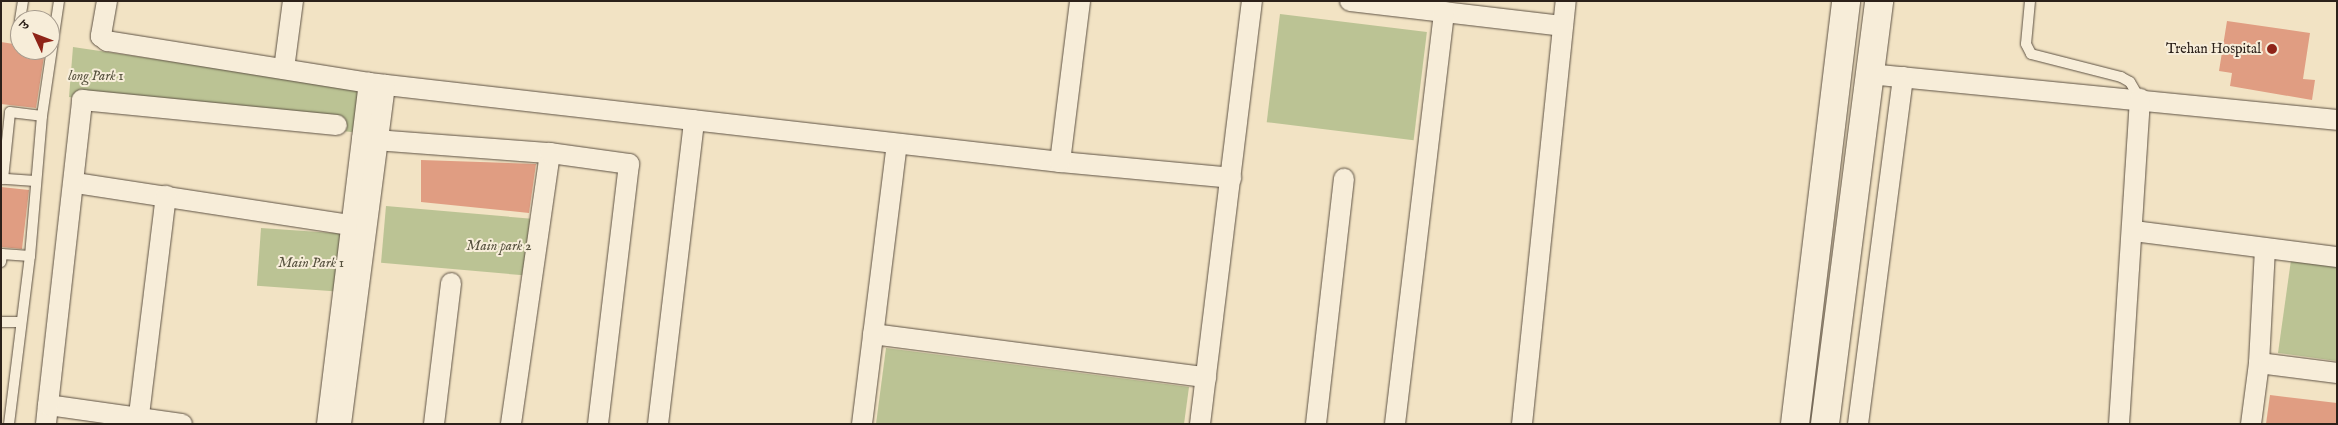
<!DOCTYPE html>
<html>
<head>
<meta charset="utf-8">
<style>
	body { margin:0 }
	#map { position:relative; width:2338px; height:425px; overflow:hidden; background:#f2e3c4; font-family:"IM FELL English","Noto Serif Devanagari",serif }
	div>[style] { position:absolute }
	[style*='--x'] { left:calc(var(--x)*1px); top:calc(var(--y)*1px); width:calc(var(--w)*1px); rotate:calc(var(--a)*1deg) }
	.green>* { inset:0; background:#bbc394; transform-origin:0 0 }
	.building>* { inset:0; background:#e09d82 }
	.roads { filter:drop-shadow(0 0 1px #5e5244) drop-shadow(0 0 1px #5e5244) }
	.lane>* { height:10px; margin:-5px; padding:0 5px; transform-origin:5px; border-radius:5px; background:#f7edd9 }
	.street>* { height:20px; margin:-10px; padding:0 10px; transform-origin:10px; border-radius:10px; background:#f7edd9 }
	.secondary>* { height:28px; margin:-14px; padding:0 14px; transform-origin:14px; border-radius:14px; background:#f7edd9 }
	.dots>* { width:14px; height:14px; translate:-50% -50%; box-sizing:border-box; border:2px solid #f7edd9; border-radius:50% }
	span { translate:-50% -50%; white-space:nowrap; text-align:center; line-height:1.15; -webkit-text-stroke:4px #f7edd9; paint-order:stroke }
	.poi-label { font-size:14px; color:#2c211a }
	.right { translate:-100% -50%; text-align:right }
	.park-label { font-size:14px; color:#57523f; font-style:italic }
	.frame { position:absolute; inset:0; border:2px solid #2c211a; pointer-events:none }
	.north { position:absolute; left:10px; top:10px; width:50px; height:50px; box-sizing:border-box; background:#f7edd9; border:1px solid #a69b8d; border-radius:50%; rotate:313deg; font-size:14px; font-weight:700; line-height:20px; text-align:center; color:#2c211a }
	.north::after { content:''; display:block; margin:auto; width:18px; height:22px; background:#8f2418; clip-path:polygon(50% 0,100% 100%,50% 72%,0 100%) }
</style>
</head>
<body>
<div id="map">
	<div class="green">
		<i style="left:1280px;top:14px;width:148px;height:109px;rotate:7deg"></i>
		<i style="clip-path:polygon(73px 47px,364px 90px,359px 133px,69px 97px)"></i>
		<i style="left:386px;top:206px;width:149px;height:57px;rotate:5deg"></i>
		<i style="left:261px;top:228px;width:87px;height:58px;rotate:4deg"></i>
		<i style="clip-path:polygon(2291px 260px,2337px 267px,2337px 361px,2278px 353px)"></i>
		<i style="clip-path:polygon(886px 348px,1189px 387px,1184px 424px,876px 424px)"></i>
	</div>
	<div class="building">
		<i style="clip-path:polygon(2227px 21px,2310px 33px,2303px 79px,2315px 80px,2312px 100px,2230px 86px,2232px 73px,2219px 71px)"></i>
		<i style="clip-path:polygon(1px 42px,20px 45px,20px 50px,45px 50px,36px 108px,1px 104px)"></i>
		<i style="clip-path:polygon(421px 160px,536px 164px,529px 213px,421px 202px)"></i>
		<i style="clip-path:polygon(1px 187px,29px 190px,22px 249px,1px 247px)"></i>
		<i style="clip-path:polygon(2270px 395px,2337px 403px,2337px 424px,2266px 424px)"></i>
	</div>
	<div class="roads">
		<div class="lane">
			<i style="--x:2030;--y:1;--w:43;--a:95.3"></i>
			<i style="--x:2026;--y:44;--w:11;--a:63"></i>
			<i style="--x:2031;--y:54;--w:93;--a:14.3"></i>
			<i style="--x:2121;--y:77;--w:10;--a:29"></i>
			<i style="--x:2130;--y:82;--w:20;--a:60"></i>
			<i style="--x:20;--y:20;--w:19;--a:-81"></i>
			<i style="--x:20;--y:21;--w:17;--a:100"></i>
			<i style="--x:17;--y:38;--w:3;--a:0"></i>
			<i style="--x:35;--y:181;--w:32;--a:-176"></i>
			<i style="--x:3;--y:179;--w:67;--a:-84"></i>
			<i style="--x:10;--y:112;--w:32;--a:7"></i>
			<i style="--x:1;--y:262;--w:8;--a:-83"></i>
			<i style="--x:2;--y:254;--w:28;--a:4"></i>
			<i style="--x:1;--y:322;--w:20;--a:0"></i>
			<i style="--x:9;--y:424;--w:169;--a:-82.9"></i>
			<i style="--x:30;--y:256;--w:141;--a:-85.1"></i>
			<i style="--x:42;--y:116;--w:116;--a:-81.6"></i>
		</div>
		<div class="street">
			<i style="--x:107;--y:1;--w:36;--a:100"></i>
			<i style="--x:101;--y:36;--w:8;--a:40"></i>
			<i style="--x:107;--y:41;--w:265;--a:9.1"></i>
			<i style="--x:369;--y:83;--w:696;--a:6.52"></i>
			<i style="--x:1060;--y:162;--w:172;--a:5.3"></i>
			<i style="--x:1350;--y:1;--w:214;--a:6.7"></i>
			<i style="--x:284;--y:69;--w:69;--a:-82.5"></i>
			<i style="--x:1869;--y:74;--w:470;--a:5.6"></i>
			<i style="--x:362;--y:139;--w:189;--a:4.3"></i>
			<i style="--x:550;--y:153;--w:274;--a:98.2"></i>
			<i style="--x:550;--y:153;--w:80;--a:7.9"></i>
			<i style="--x:629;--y:164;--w:262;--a:96.8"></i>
			<i style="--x:1060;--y:162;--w:162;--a:-82.9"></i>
			<i style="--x:75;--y:183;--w:292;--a:8.7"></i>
			<i style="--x:2134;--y:231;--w:205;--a:7.3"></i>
			<i style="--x:873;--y:334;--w:336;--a:7.4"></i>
			<i style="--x:2259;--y:363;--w:79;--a:7.3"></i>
			<i style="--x:139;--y:415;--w:221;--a:-83"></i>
			<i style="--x:46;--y:424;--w:19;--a:-84"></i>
			<i style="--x:182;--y:424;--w:135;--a:-171.9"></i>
			<i style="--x:48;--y:405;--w:307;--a:-83.6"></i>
			<i style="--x:82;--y:100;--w:256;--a:5.6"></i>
			<i style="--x:327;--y:424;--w:344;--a:-83"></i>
			<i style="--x:341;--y:424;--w:342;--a:-82.6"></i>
			<i style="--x:434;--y:424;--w:142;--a:-83.1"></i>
			<i style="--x:658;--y:424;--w:306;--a:-83.2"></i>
			<i style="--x:862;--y:424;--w:282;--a:-82.9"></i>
			<i style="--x:1200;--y:424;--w:426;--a:-83"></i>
			<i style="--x:1316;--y:424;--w:247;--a:-83.5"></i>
			<i style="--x:1395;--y:424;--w:415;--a:-83.2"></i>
			<i style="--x:1522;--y:424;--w:425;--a:-84.1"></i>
			<i style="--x:1858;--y:424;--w:350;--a:-82.6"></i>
			<i style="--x:2119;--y:424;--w:326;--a:-86.3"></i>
			<i style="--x:2251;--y:424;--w:62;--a:-82.5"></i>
			<i style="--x:2259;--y:363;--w:113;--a:-87"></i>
		</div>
		<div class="secondary">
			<i style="--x:1795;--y:424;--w:426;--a:-83.1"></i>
			<i style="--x:1825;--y:424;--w:426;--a:-82.7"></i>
		</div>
	</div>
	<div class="dots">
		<i style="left:2272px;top:49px;background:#8f2418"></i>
	</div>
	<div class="poi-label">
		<span class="right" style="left:2261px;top:49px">Trehan Hospital</span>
	</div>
	<div class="park-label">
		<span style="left:96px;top:76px">long Park 1</span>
		<span style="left:499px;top:246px">Main park 2</span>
		<span style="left:311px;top:263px">Main Park 1</span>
	</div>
	<div class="frame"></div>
	<div class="north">उ</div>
</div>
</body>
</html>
